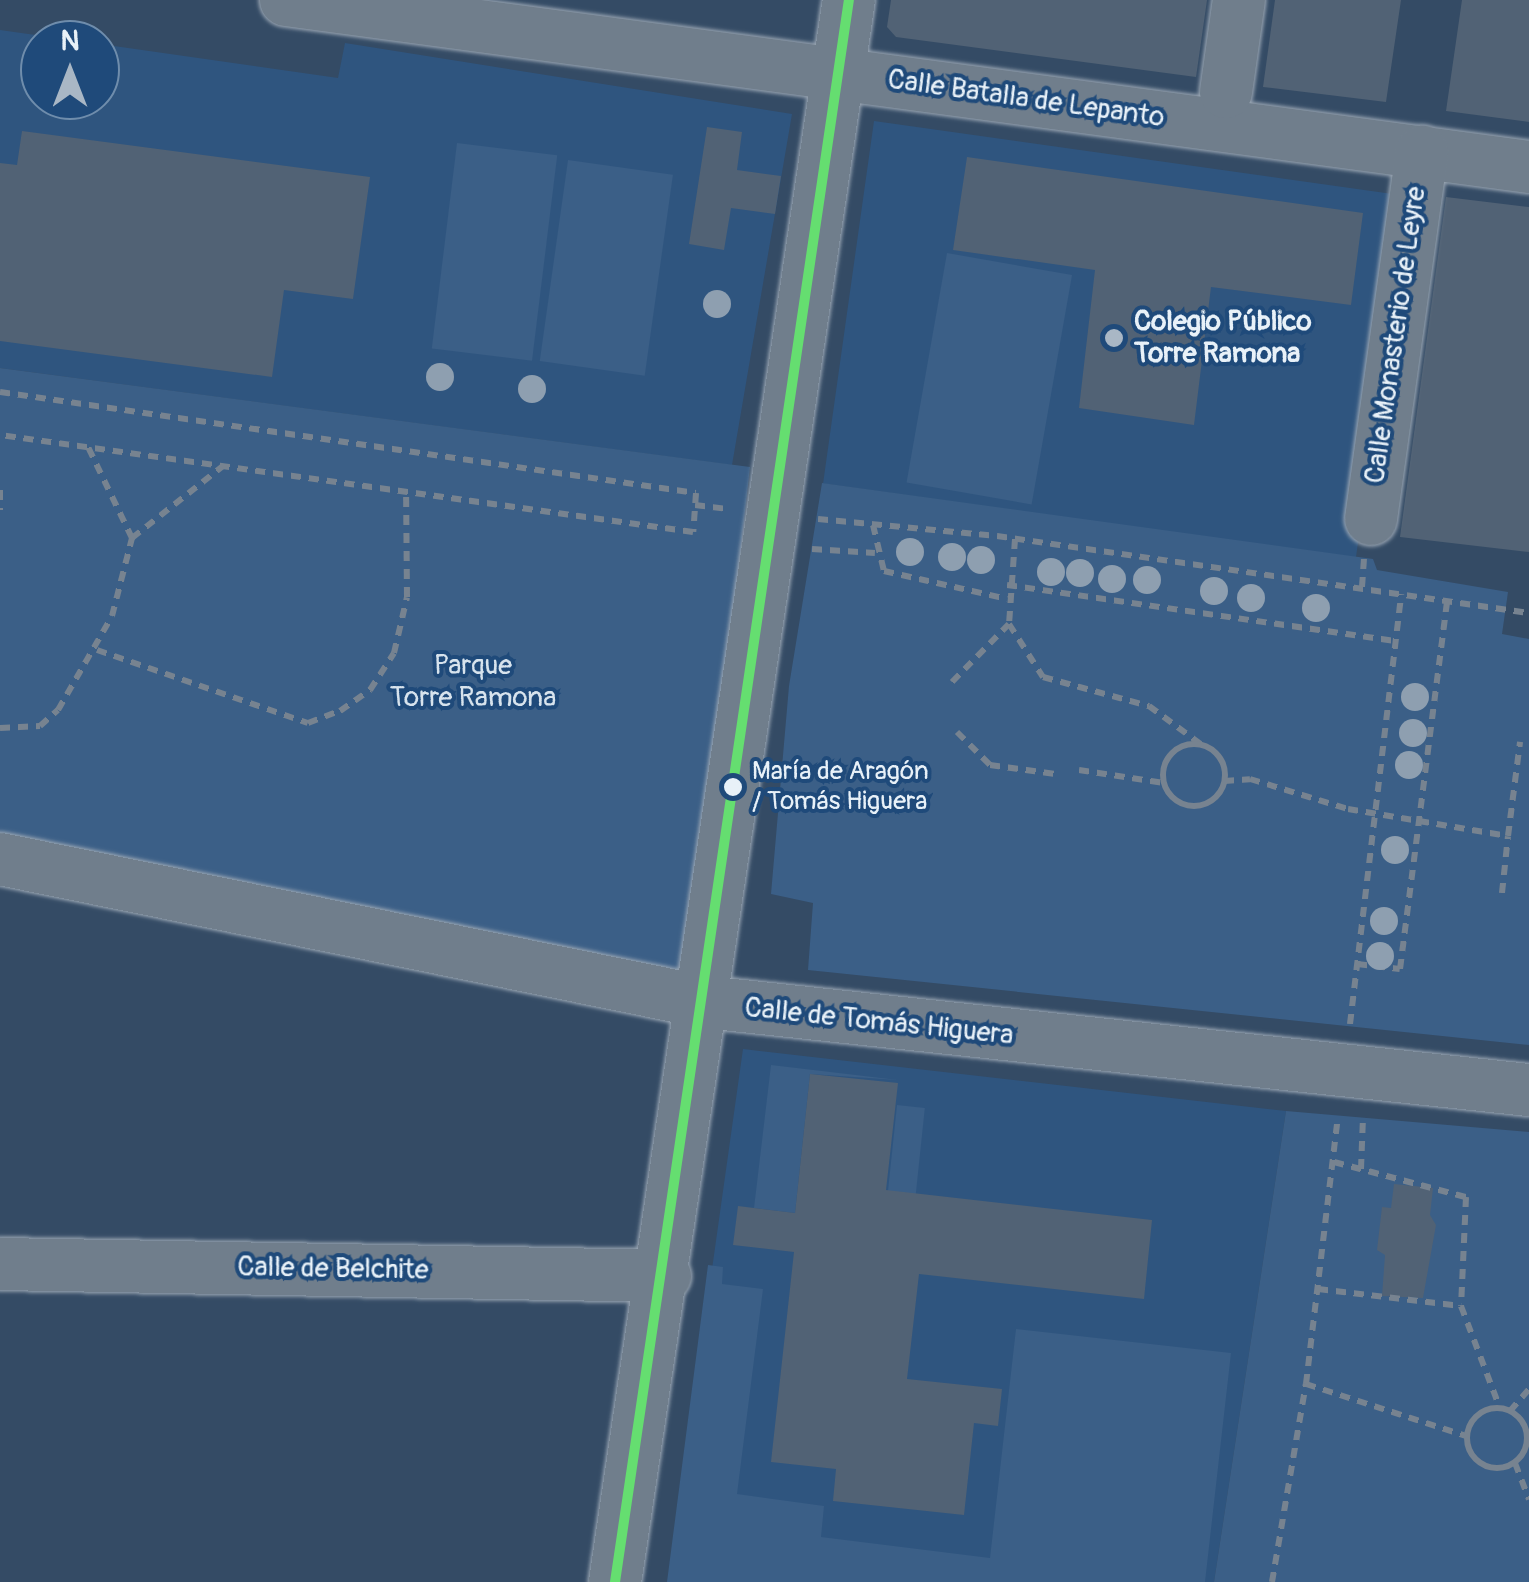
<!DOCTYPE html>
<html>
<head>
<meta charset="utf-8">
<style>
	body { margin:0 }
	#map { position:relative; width:1529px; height:1582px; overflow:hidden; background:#344b65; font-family:Pangolin,sans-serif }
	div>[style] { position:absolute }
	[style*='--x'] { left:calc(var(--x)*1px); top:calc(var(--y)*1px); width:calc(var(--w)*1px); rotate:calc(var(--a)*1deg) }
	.built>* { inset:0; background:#2f557f; transform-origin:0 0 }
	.green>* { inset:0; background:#3b5f87; transform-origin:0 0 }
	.building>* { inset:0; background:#516275 }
	.path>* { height:6px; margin-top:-3px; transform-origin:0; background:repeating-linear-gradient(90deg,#778390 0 10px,transparent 0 18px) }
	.path>.ring { margin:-3px; padding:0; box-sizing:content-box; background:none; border:6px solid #778390; border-radius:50% }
	.roads { filter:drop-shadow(0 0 2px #9aa6b3) drop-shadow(0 0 2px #9aa6b3) }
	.minor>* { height:52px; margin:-26px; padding:0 26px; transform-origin:26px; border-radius:26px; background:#707e8c }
	.bus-1>* { height:10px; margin:-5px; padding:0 5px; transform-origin:5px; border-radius:5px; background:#65de70 }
	.trees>* { width:28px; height:28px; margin:-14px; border-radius:50%; background:#8e9fb0 }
	.dots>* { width:28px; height:28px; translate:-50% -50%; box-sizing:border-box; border:5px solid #1f4a7a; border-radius:50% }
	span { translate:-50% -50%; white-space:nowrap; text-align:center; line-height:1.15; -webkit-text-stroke:8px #1f4a7a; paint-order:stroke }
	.bus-label { font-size:26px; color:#e8f1f8 }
	.left { translate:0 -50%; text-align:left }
	.street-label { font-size:28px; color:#e8f1f8 }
	.poi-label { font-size:28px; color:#e8f1f8; font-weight:700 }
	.park-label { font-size:28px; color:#d7e3ed }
	.north { position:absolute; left:20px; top:20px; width:100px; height:100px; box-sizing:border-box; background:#1f4a7a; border:2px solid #6f8dac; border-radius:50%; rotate:0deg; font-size:28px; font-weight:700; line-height:40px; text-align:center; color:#e8f1f8 }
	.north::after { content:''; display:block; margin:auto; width:35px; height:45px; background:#a9b7c5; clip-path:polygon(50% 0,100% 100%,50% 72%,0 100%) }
</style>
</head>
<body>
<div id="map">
	<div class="built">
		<i style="clip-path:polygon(0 30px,71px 40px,40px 40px,40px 100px,100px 100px,100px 44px,338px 78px,345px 43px,792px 114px,732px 465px,0 368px)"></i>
		<i style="left:874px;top:121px;width:538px;height:366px;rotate:8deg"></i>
		<i style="clip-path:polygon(743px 1049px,1286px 1111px,1214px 1582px,668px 1582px)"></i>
	</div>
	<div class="green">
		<i style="left:457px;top:143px;width:101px;height:207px;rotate:7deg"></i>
		<i style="left:568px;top:160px;width:106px;height:203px;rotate:8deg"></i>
		<i style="left:947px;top:253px;width:127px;height:233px;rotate:10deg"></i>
		<i style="clip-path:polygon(0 368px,750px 467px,692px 982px,0 839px)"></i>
		<i style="clip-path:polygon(822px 483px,1373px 559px,1377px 570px,1508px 592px,1502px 634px,1529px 639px,1529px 1045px,808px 970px,813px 903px,771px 894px,789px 686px)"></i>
		<i style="clip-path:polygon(771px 1065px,898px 1080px,810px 1074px,795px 1213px,754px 1208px)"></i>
		<i style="left:897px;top:1105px;width:28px;height:88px;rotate:6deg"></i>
		<i style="clip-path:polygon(1286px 1111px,1529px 1132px,1529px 1582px,1214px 1582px)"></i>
		<i style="clip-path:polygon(708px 1265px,723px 1267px,722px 1284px,763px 1289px,737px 1494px,824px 1506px,821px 1537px,990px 1558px,1016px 1329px,1231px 1353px,1205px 1582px,667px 1582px)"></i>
	</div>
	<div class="building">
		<i style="clip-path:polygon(891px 0,1207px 0,1196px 77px,896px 37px,887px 27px)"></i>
		<i style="clip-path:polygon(1275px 0,1401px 0,1386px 102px,1263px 87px)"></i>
		<i style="clip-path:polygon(1462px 0,1529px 0,1529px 122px,1446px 111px)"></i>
		<i style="clip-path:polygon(707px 127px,742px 132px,737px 170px,781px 176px,775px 214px,731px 208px,724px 250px,689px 244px)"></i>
		<i style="clip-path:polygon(22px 131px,370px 177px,353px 299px,284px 290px,272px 377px,0 341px,0 163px,17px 165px)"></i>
		<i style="clip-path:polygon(967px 157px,1363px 213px,1351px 305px,1211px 287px,1194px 425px,1079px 408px,1095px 270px,953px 250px)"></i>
		<i style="clip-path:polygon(1446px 197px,1529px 207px,1529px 552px,1400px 537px)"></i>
		<i style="clip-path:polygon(810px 1074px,898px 1083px,886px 1190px,1152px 1220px,1144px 1299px,919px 1274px,907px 1379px,1002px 1389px,998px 1426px,974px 1423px,964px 1515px,833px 1501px,836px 1469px,771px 1462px,794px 1252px,733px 1245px,738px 1206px,795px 1213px)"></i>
		<i style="clip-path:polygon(1394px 1184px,1433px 1188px,1430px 1215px,1436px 1225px,1423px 1298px,1382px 1296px,1385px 1255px,1377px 1250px,1382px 1207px,1391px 1208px)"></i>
	</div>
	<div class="path">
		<i style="--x:0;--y:392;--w:703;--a:8.26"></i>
		<i style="--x:696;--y:493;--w:39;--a:94"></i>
		<i style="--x:693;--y:532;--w:700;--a:-172.03"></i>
		<i style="--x:0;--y:490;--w:20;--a:90"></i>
		<i style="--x:695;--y:505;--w:34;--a:7"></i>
		<i style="--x:818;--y:519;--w:180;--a:5.4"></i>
		<i style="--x:997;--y:536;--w:538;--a:8.24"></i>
		<i style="--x:873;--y:525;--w:47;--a:76.6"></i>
		<i style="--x:884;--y:571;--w:126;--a:12.8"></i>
		<i style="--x:132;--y:538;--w:117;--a:-38.4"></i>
		<i style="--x:1015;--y:539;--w:85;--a:94"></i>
		<i style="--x:1009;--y:624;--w:63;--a:57.3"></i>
		<i style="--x:1043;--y:677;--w:110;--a:15.3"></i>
		<i style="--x:1149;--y:706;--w:71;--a:36.4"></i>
		<i style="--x:812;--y:549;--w:63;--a:3.6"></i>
		<i style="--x:1007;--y:585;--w:392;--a:8.2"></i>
		<i style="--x:1362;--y:587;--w:29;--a:-86"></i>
		<i style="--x:97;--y:650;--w:223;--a:19.1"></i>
		<i style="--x:308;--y:723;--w:34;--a:-21"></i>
		<i style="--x:340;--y:711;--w:37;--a:-35"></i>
		<i style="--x:370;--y:690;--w:44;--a:-57"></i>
		<i style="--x:394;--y:653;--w:57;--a:-76.9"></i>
		<i style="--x:407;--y:597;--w:105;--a:-90.5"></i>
		<i style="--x:952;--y:682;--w:81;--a:-45.5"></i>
		<i style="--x:0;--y:728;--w:40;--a:-2.9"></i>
		<i style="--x:40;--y:726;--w:24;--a:-42"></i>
		<i style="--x:58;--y:710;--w:108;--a:-60.1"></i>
		<i style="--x:112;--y:616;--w:81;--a:-75.6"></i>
		<i style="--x:132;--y:538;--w:101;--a:-115.8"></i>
		<i style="--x:957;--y:732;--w:47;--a:45"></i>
		<i style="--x:990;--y:765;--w:66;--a:7.9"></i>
		<i class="ring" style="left:1163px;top:744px;width:56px;height:56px"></i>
		<i style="--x:1079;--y:770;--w:86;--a:8.7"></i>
		<i style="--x:1224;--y:781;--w:26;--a:-4"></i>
		<i style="--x:1250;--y:779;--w:102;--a:17"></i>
		<i style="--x:1348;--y:809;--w:162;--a:9.6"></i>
		<i style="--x:1508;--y:836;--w:95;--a:-82.7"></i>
		<i style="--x:1502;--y:893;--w:57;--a:-84"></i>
		<i style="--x:1357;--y:964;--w:43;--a:6.6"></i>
		<i style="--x:1400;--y:969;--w:370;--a:-82.7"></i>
		<i style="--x:1350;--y:1024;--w:433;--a:-83.2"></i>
		<i style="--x:1334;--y:1162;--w:137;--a:14.9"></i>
		<i style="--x:1466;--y:1197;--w:109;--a:92.6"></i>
		<i style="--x:1361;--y:1169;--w:53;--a:-87.8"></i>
		<i style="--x:1318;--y:1289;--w:144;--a:6.8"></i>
		<i style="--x:1461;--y:1306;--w:109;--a:69.1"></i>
		<i style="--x:1306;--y:1384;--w:168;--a:18"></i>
		<i class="ring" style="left:1467px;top:1408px;width:54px;height:54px"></i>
		<i style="--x:1510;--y:1411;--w:29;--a:-49"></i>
		<i style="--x:1515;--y:1463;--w:39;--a:69"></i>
		<i style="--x:1272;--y:1582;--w:201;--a:-80.3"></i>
		<i style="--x:1306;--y:1384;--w:269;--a:-83.2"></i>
	</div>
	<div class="roads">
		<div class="minor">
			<i style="--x:286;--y:0;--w:1254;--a:7.65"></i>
			<i style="--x:1226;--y:92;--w:93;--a:-82"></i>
			<i style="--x:1371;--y:519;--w:371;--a:-82.1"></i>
			<i style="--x:0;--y:859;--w:719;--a:11.47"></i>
			<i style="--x:705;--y:1002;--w:829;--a:6.1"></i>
			<i style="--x:0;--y:1264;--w:665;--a:1.03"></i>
			<i style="--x:615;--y:1582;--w:1599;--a:-81.59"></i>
		</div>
	</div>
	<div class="bus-1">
		<i style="--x:615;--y:1582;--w:1599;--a:-81.59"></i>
	</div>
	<div class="trees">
		<i style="left:717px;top:304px"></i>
		<i style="left:440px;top:377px"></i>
		<i style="left:532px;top:389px"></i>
		<i style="left:910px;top:552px"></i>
		<i style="left:952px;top:557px"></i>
		<i style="left:981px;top:560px"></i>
		<i style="left:1051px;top:572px"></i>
		<i style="left:1080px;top:573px"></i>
		<i style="left:1112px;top:579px"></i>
		<i style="left:1147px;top:580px"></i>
		<i style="left:1214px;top:591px"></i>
		<i style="left:1251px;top:598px"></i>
		<i style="left:1316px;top:608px"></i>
		<i style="left:1415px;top:697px"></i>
		<i style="left:1413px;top:733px"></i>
		<i style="left:1409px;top:765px"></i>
		<i style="left:1395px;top:850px"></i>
		<i style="left:1384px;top:921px"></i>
		<i style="left:1380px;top:956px"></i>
	</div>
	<div class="dots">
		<i style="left:1114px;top:338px;background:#a9b7c5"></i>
		<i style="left:733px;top:787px;background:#e8f1f8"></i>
	</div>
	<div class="bus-label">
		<span class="left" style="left:752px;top:787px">María de Aragón<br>/ Tomás Higuera</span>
	</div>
	<div class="street-label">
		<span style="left:1026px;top:99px;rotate:8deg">Calle Batalla de Lepanto</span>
		<span style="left:1396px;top:335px;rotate:-82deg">Calle Monasterio de Leyre</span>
		<span style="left:879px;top:1022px;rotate:6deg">Calle de Tomás Higuera</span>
		<span style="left:333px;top:1269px;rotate:1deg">Calle de Belchite</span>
	</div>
	<div class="poi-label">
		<span class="left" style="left:1134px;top:338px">Colegio Público<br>Torre Ramona</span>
	</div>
	<div class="park-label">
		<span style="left:473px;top:682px">Parque<br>Torre Ramona</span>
	</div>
	<div class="north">N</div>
</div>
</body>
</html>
